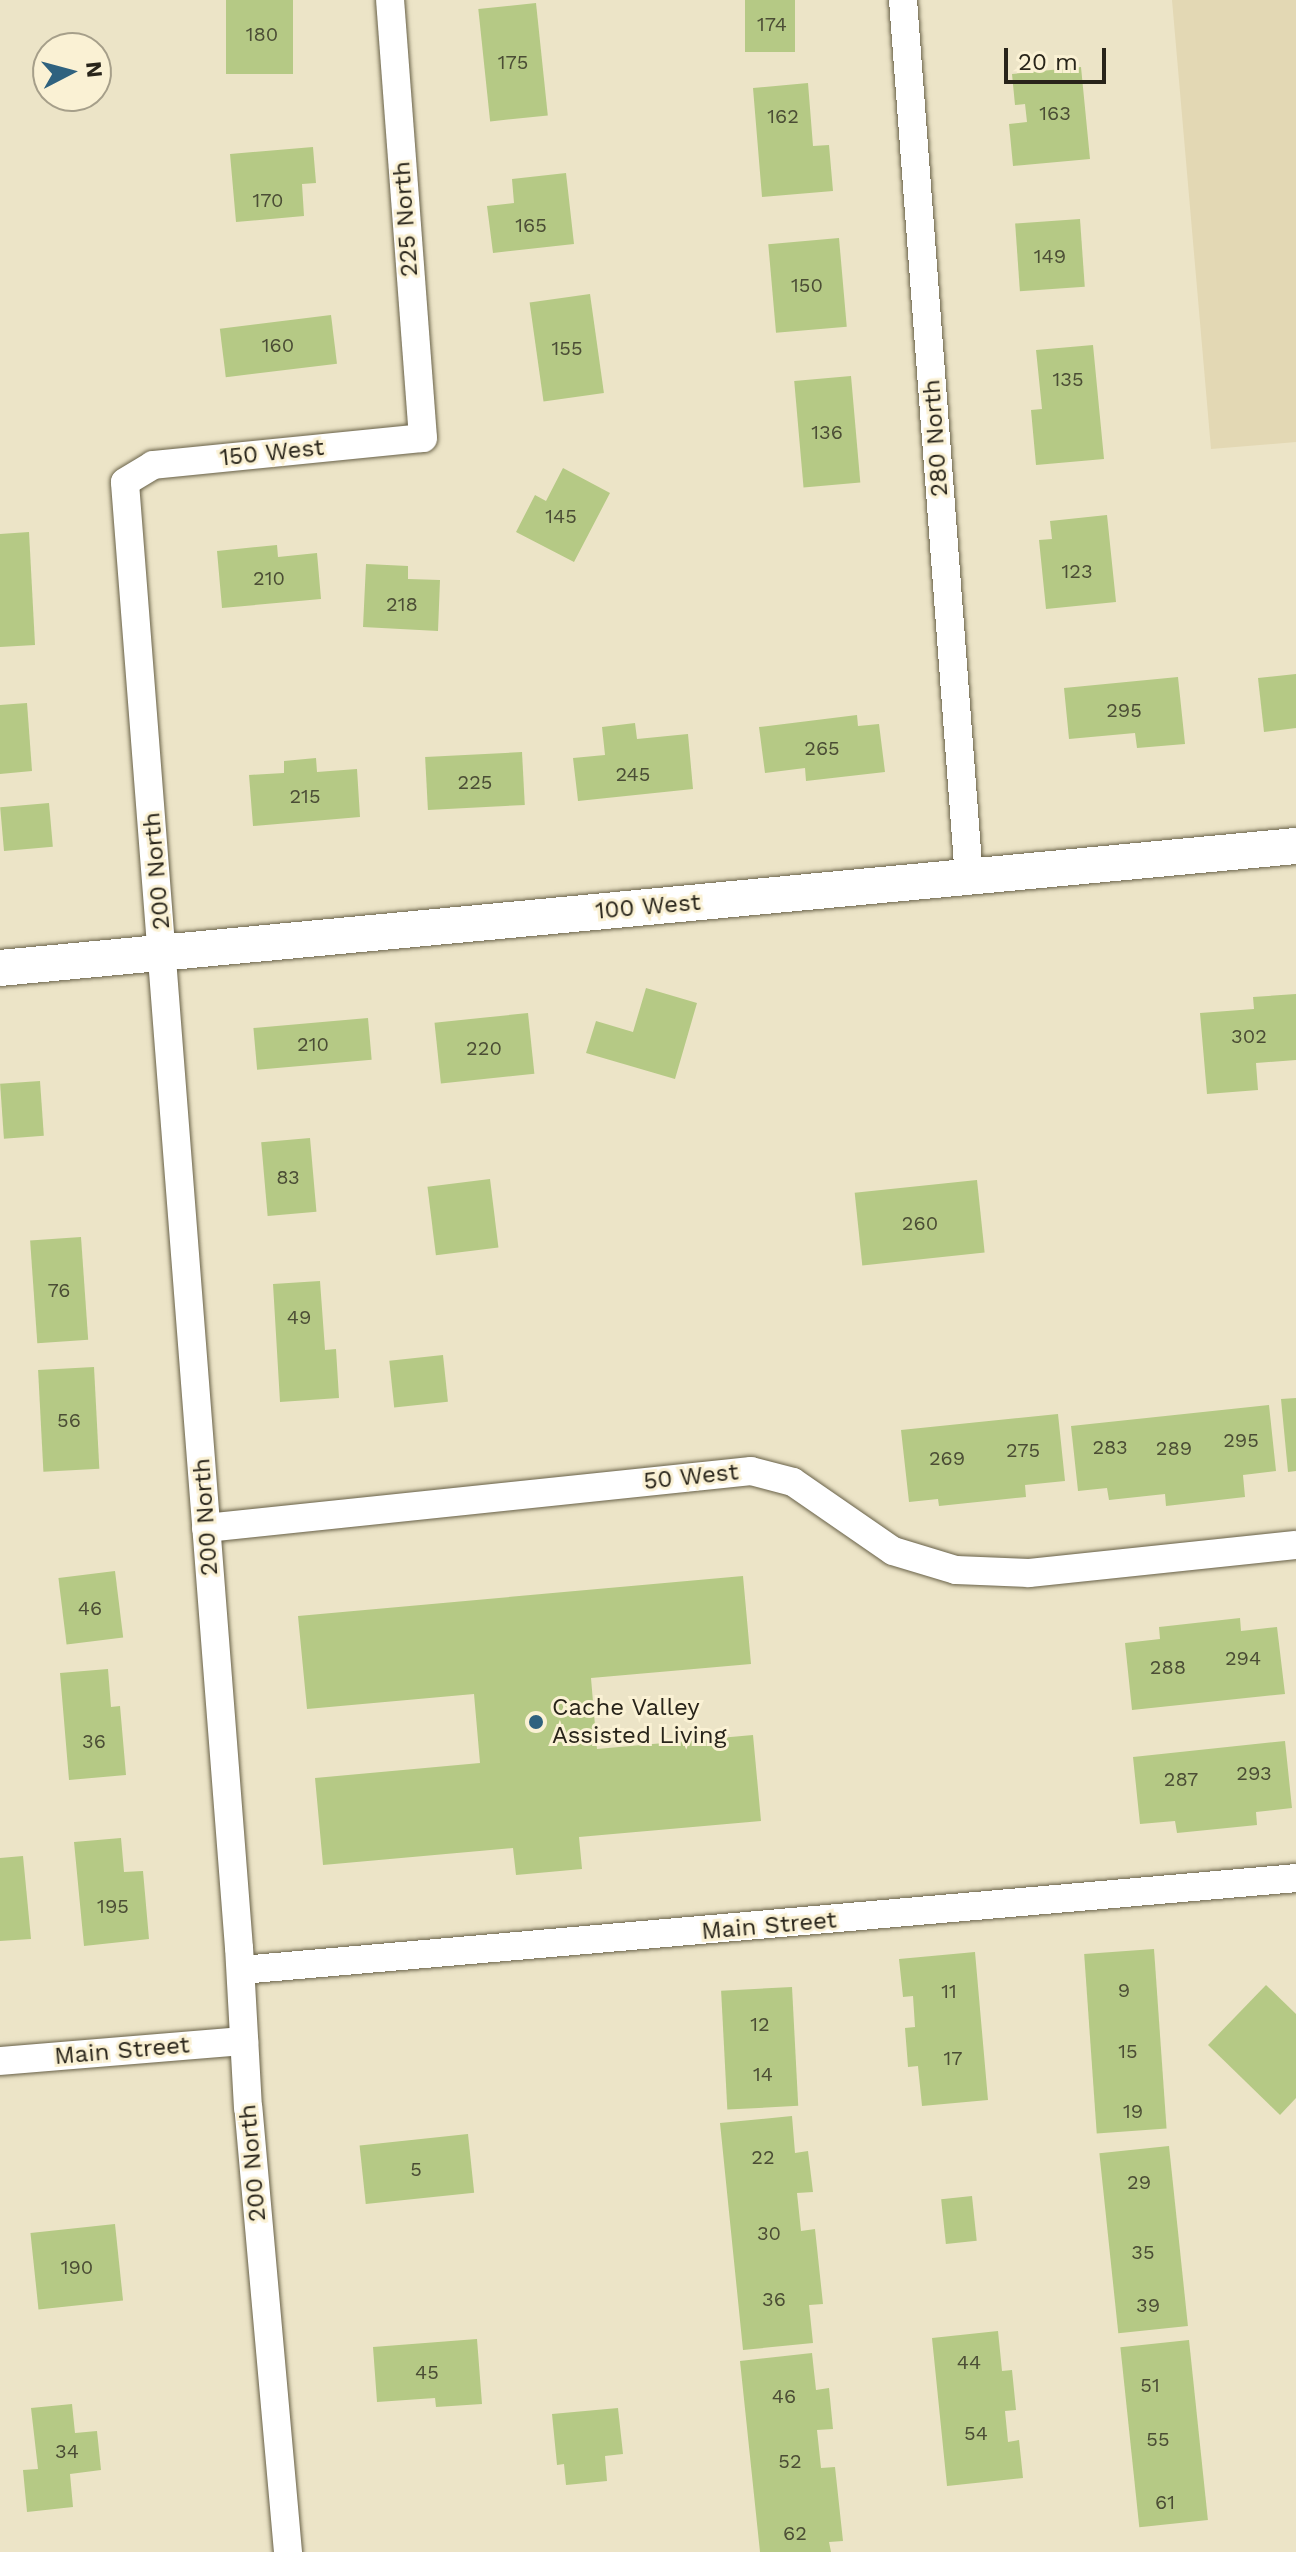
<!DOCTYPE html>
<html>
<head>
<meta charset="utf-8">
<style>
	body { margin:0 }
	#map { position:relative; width:1296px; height:2552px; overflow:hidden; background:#ece4c7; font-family:"Work Sans",sans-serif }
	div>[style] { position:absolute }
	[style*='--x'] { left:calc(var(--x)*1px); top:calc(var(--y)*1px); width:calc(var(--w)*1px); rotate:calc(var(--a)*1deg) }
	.built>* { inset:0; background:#e3d8b4 }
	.building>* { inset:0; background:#b5c985; transform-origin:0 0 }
	.roads { filter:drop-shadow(0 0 2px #686148) drop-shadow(0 0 2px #686148) }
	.minor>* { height:28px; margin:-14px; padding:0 14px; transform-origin:14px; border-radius:14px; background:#fff }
	.tertiary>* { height:36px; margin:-18px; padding:0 18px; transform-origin:18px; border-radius:18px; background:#fff }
	.dots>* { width:22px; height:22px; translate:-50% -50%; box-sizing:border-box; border:4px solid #faf1d4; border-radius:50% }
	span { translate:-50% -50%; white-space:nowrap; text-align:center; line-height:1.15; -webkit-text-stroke:6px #faf1d4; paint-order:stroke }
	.number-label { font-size:20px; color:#4b4d35 }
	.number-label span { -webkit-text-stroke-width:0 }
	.street-label { font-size:24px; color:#28241a }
	.poi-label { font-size:24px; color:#28241a }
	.left { translate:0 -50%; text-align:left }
	.north { position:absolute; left:32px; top:32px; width:80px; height:80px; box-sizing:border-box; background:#faf1d4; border:2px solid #a69f8a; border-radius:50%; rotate:84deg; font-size:22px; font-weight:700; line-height:32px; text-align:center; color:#28241a }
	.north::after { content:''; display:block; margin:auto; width:28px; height:36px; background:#2f627f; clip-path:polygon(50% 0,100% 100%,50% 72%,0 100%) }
	.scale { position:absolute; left:1004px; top:48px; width:102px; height:36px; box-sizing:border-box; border:4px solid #28241a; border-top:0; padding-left:10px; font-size:24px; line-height:28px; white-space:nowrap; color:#28241a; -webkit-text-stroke:6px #faf1d4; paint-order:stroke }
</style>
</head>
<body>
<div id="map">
	<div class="built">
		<i style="clip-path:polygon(1172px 0,1296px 0,1296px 442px,1211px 449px)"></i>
	</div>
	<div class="building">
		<i style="left:226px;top:0;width:67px;height:74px"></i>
		<i style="left:745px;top:0;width:50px;height:52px"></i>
		<i style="left:536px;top:3px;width:113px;height:58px;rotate:84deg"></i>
		<i style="clip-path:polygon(1081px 67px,1090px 159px,1013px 166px,1009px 124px,1027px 122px,1025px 104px,1015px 105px,1012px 74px)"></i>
		<i style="clip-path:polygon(808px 83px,813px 146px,829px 145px,833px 191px,762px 197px,753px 88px)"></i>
		<i style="clip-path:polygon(313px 147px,316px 183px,302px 184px,304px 216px,236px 222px,230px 154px)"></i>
		<i style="clip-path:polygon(566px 173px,574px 244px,493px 253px,487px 206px,514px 203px,512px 179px)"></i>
		<i style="left:1080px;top:219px;width:68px;height:65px;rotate:86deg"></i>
		<i style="left:839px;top:238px;width:89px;height:71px;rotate:85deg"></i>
		<i style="left:590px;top:294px;width:100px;height:61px;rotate:82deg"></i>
		<i style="left:331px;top:315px;width:49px;height:112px;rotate:83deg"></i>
		<i style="clip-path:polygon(1093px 345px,1104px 459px,1036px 465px,1031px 410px,1042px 409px,1036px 350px)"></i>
		<i style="left:851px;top:376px;width:107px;height:57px;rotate:85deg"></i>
		<i style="clip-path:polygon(563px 468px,610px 493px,574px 562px,516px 532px,535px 495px,546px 501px)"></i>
		<i style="clip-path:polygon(1107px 515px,1116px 602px,1046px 609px,1039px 540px,1052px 539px,1050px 521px)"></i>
		<i style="clip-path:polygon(29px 532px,35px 645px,0 647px,0 534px)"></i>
		<i style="clip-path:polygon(277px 545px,278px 557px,317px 553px,321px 599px,222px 608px,217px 551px)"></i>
		<i style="clip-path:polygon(366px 564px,408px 566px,408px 579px,440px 580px,438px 631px,363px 627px)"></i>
		<i style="clip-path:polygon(1296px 674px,1296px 728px,1264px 732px,1258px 678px)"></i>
		<i style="clip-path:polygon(1178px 677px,1185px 744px,1137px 748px,1135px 733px,1069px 739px,1064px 688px)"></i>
		<i style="clip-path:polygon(27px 703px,32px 771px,0 774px,0 705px)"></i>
		<i style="clip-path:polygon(857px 715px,858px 726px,879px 724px,885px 772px,806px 781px,805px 768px,765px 773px,759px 727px)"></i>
		<i style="clip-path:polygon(635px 723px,637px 739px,688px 734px,693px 789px,578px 801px,573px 758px,605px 755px,602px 727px)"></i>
		<i style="left:522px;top:752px;width:53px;height:97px;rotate:87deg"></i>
		<i style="clip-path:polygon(316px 758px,317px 772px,357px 769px,360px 817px,253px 826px,249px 775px,284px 773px,284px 761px)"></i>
		<i style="left:49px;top:803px;width:44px;height:49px;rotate:85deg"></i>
		<i style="clip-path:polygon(646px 988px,697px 1003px,675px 1079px,586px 1053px,596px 1021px,633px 1032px)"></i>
		<i style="clip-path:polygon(1296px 994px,1296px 1060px,1256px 1063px,1258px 1090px,1207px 1094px,1200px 1013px,1254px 1009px,1253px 997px)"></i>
		<i style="left:528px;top:1013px;width:61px;height:94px;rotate:84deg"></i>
		<i style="left:368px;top:1018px;width:42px;height:115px;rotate:85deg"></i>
		<i style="left:40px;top:1081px;width:55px;height:40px;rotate:86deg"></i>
		<i style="left:310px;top:1138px;width:74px;height:49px;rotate:85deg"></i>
		<i style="left:490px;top:1179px;width:69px;height:63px;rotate:83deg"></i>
		<i style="left:977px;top:1180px;width:73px;height:123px;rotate:84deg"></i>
		<i style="left:81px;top:1237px;width:103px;height:51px;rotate:86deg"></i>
		<i style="clip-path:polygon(320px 1281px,325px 1350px,336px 1349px,339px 1398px,280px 1402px,273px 1284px)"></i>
		<i style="left:443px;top:1355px;width:47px;height:54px;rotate:84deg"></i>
		<i style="left:94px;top:1367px;width:102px;height:56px;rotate:87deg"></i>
		<i style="clip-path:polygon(1296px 1398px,1296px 1471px,1288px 1472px,1281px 1399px)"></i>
		<i style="clip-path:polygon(1269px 1405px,1276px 1471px,1243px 1475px,1245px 1497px,1166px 1506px,1165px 1494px,1109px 1500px,1107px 1488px,1078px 1491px,1071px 1426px)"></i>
		<i style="clip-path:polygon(1058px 1414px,1065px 1481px,1025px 1485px,1026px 1497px,939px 1506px,938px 1499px,909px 1502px,901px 1430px)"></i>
		<i style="left:115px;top:1571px;width:67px;height:57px;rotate:83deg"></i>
		<i style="clip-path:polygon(743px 1576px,751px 1664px,591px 1678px,597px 1749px,753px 1735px,761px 1821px,579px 1837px,582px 1869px,516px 1875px,513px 1848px,323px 1865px,315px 1778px,480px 1763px,474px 1694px,307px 1709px,298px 1616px)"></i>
		<i style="clip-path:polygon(1240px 1618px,1241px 1631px,1277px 1627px,1285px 1694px,1132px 1710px,1125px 1643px,1160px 1639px,1159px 1627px)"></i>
		<i style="clip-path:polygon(108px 1669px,111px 1707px,120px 1706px,126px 1775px,69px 1780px,60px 1673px)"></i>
		<i style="clip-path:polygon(1285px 1741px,1292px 1808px,1256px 1812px,1257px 1825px,1177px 1833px,1175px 1821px,1140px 1824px,1133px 1757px)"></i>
		<i style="clip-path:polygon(121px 1838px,124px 1872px,143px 1871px,149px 1939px,84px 1946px,74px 1842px)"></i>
		<i style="clip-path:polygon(23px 1856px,31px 1939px,0 1941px,0 1858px)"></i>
		<i style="left:1154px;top:1949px;width:180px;height:70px;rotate:86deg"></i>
		<i style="clip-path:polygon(975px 1952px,988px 2100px,922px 2106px,918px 2066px,908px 2067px,905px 2028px,915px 2027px,913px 1996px,903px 1997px,899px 1959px)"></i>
		<i style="clip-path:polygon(1266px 1985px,1296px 2014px,1296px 2098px,1280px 2115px,1208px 2045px)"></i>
		<i style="left:792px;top:1987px;width:119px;height:71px;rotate:87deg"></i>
		<i style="clip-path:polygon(792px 2116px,795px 2153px,808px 2151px,813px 2192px,797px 2193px,801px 2231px,815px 2229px,823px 2304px,809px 2305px,813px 2343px,743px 2350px,720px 2123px)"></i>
		<i style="left:468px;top:2134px;width:59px;height:109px;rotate:84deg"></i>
		<i style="left:1169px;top:2146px;width:181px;height:70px;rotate:84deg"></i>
		<i style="left:972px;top:2196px;width:45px;height:31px;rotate:84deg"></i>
		<i style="left:115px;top:2224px;width:77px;height:85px;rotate:84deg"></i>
		<i style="clip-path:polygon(998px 2331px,1002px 2371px,1012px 2370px,1016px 2410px,1005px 2411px,1008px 2442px,1019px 2440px,1023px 2478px,947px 2486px,932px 2338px)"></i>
		<i style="clip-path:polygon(477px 2339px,482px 2404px,436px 2407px,435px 2398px,377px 2402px,373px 2347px)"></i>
		<i style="left:1189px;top:2340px;width:181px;height:69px;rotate:84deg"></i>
		<i style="clip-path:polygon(812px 2353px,816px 2390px,829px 2388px,833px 2429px,817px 2430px,821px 2468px,835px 2467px,843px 2541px,829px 2542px,831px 2552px,760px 2552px,740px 2361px)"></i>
		<i style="clip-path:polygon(72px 2404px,75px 2433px,97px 2431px,101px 2470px,70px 2474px,73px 2507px,27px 2512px,23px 2470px,38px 2469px,31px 2408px)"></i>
		<i style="clip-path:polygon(618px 2408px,623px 2454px,605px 2456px,607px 2481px,566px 2485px,564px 2464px,557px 2465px,552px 2414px)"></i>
	</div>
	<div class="roads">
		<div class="minor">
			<i style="--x:903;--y:0;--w:879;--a:85.7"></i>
			<i style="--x:206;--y:1528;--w:548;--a:-5.97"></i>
			<i style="--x:751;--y:1471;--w:43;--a:14.7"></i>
			<i style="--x:793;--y:1482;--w:121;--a:34.6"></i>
			<i style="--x:893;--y:1551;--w:66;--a:16.8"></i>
			<i style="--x:956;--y:1570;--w:73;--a:2.4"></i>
			<i style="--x:1029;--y:1573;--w:268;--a:-6"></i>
			<i style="--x:241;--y:1970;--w:1059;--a:-4.98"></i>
			<i style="--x:0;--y:2061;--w:245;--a:-4.7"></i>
			<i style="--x:288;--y:2552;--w:446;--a:-95.1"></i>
			<i style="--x:248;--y:2108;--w:160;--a:-93.2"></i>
			<i style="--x:239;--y:1948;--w:1470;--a:-94.45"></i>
			<i style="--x:125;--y:482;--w:33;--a:-31"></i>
			<i style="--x:153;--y:465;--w:271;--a:-5.7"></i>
			<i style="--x:423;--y:438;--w:439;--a:-94.3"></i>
		</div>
		<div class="tertiary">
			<i style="--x:0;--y:968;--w:1302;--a:-5.38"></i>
		</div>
	</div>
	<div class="dots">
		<i style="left:536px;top:1722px;background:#2f627f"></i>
	</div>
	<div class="number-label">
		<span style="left:772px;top:24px">174</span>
		<span style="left:262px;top:34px">180</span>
		<span style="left:513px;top:62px">175</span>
		<span style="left:1055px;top:113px">163</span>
		<span style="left:783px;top:116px">162</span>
		<span style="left:268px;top:200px">170</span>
		<span style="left:531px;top:225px">165</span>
		<span style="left:1050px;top:256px">149</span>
		<span style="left:807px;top:285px">150</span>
		<span style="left:278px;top:345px">160</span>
		<span style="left:567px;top:348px">155</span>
		<span style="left:1068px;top:379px">135</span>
		<span style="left:827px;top:432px">136</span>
		<span style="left:561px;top:516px">145</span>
		<span style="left:1077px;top:571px">123</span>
		<span style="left:269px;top:578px">210</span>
		<span style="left:402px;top:604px">218</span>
		<span style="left:1124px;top:710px">295</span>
		<span style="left:822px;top:748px">265</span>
		<span style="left:633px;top:774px">245</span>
		<span style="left:475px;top:782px">225</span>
		<span style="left:305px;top:796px">215</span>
		<span style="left:1249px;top:1036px">302</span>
		<span style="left:313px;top:1044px">210</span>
		<span style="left:484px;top:1048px">220</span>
		<span style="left:288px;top:1177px">83</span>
		<span style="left:920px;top:1223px">260</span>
		<span style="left:59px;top:1290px">76</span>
		<span style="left:299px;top:1317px">49</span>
		<span style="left:69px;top:1420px">56</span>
		<span style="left:1241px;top:1440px">295</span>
		<span style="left:1110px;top:1447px">283</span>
		<span style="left:1174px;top:1448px">289</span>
		<span style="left:1023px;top:1450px">275</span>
		<span style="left:947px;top:1458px">269</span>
		<span style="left:90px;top:1608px">46</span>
		<span style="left:1243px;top:1658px">294</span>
		<span style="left:1168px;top:1667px">288</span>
		<span style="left:94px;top:1741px">36</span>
		<span style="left:1254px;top:1773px">293</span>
		<span style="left:1181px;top:1779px">287</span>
		<span style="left:113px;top:1906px">195</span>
		<span style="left:1124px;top:1990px">9</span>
		<span style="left:949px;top:1991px">11</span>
		<span style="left:760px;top:2024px">12</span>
		<span style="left:1128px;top:2051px">15</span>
		<span style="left:953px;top:2058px">17</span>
		<span style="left:763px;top:2074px">14</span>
		<span style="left:1133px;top:2111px">19</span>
		<span style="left:763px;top:2157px">22</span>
		<span style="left:416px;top:2169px">5</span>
		<span style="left:1139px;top:2182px">29</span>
		<span style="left:769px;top:2233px">30</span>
		<span style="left:1143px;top:2252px">35</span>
		<span style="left:77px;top:2267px">190</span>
		<span style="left:774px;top:2299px">36</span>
		<span style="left:1148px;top:2305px">39</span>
		<span style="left:969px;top:2362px">44</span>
		<span style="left:427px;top:2372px">45</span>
		<span style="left:1150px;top:2385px">51</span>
		<span style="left:784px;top:2396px">46</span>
		<span style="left:976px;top:2433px">54</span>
		<span style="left:1158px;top:2439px">55</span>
		<span style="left:67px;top:2451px">34</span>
		<span style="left:790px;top:2461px">52</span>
		<span style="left:1165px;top:2502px">61</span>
		<span style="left:795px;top:2533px">62</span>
	</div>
	<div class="street-label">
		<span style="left:406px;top:219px;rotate:-94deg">225 North</span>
		<span style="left:936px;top:438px;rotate:-94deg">280 North</span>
		<span style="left:272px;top:453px;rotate:-6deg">150 West</span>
		<span style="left:157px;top:871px;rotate:-95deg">200 North</span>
		<span style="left:648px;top:907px;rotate:-5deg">100 West</span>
		<span style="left:691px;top:1477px;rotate:-6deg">50 West</span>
		<span style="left:206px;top:1517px;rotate:-94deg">200 North</span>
		<span style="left:769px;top:1926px;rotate:-5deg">Main Street</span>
		<span style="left:122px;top:2051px;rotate:-5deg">Main Street</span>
		<span style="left:253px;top:2163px;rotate:-95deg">200 North</span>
	</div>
	<div class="poi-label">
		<span class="left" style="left:552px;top:1722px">Cache Valley<br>Assisted Living</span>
	</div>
	<div class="north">N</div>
	<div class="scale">20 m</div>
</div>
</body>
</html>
